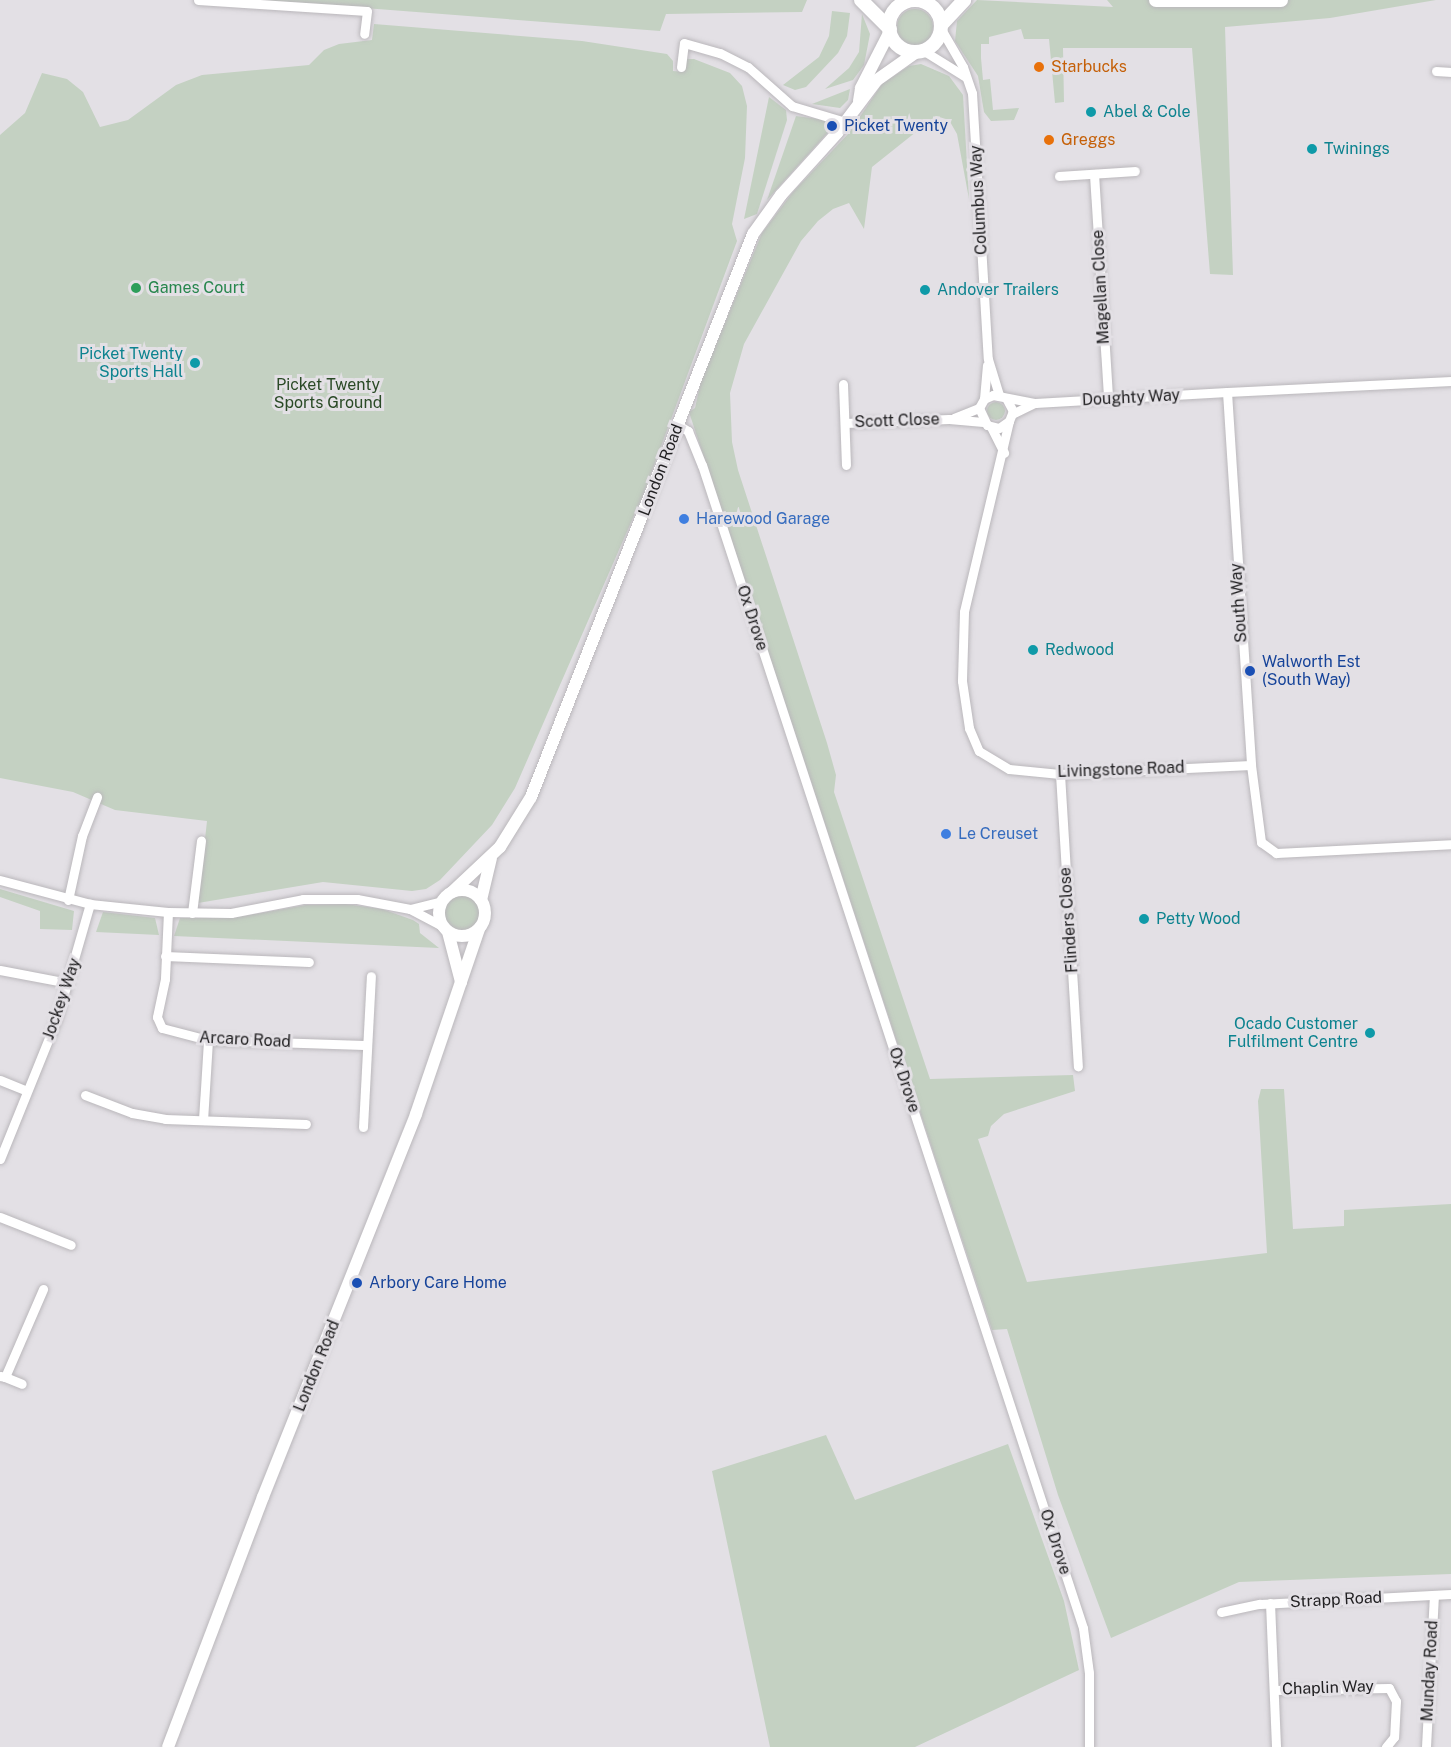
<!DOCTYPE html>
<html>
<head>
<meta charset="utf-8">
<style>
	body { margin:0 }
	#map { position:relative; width:1451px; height:1747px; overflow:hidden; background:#e3e0e5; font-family:"Public Sans",sans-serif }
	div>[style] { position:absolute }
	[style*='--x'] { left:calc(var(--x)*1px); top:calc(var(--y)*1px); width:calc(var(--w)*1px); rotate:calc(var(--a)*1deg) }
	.green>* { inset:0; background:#c4d1c2 }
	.round { border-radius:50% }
	.roads { filter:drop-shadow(0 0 2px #bab7bb) drop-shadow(0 0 2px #bab7bb) }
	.minor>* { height:9px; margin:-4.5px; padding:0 4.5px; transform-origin:4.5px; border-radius:4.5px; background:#fff }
	.secondary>* { height:12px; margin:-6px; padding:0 6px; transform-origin:6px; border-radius:6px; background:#fff }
	.secondary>.ring { margin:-6px; padding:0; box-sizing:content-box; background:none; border:12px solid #fff; border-radius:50% }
	.primary>* { height:14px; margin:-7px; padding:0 7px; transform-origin:7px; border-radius:7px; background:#fff }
	.primary>.ring { margin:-7px; padding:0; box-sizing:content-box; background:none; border:14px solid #fff; border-radius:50% }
	.dots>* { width:16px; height:16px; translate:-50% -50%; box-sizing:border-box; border:3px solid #e3e0e5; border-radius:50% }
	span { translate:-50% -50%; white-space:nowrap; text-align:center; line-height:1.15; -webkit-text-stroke:6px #e3e0e5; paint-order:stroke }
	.food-label { font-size:16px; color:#c56008 }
	.left { translate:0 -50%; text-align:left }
	.culture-label { font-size:16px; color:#0d838f }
	.right { translate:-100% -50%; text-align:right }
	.transit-label { font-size:16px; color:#164399 }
	.street-label { font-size:16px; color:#222123 }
	.leisure-label { font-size:16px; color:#27864d }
	.park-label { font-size:16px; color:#2a4a26 }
	.shop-label { font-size:16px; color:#366cbe }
</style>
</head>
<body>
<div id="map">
	<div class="green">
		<i style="clip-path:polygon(261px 0,807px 0,802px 12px,666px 14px,660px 31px)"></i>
		<i style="clip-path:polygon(977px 0,1113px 7px,1107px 0,1436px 0,1330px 18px,1225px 27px,1233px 275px,1210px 274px,1192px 48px,1063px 48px,1064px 102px,1055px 103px,1049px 39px,1024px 39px,1021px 29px,989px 37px,989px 44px,981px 44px,981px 58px,983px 80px,990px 79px,993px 110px,1019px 108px,1014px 120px,991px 121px,984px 112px,978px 76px,955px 41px,957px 21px)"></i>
		<i class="round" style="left:897px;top:9px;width:36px;height:36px"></i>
		<i style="clip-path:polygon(832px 11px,850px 13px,847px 36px,838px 53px,806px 87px,795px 90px,783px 85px,819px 57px,829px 36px)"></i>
		<i style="clip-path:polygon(862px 14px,870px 34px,864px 65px,853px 80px,825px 89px,849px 68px,859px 52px)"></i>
		<i style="clip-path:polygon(374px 24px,582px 41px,667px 54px,673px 61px,673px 71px,683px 72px,687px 59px,694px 59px,730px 73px,742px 86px,747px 106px,745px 158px,732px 224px,737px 241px,643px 495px,515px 788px,492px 825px,440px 880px,426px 889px,412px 891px,323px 882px,198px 903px,207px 821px,115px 810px,73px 792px,0 778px,0 135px,25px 113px,42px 73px,67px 79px,83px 92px,100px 127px,128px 120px,176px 85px,202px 75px,309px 65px,324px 50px,339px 44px,372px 40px)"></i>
		<i style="clip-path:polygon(921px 64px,949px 76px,963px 95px,969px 199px,957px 134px,949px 120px,936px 116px,872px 167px,864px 229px,849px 203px,833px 209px,818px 221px,801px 241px,744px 344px,730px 393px,732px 442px,738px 470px,827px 743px,836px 775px,834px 792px,930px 1079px,1073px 1075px,1075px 1091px,1004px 1114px,991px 1126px,988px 1136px,978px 1139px,1027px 1282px,1267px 1253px,1258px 1101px,1261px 1089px,1284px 1089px,1293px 1229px,1344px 1226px,1344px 1210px,1451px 1204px,1451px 1574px,1239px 1582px,1111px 1638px,1058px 1495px,1007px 1329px,992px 1330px,689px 412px,695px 408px,701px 381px,762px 233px,793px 192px,849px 133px,882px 84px,909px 66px)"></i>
		<i style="clip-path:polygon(850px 89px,848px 100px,840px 108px,812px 104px)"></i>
		<i style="clip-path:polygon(769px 97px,786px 110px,787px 120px,757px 214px,744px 219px)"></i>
		<i style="clip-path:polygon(796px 116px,826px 120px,831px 129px,767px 200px)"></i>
		<i class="round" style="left:987px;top:402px;width:18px;height:18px"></i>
		<i style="clip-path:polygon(0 889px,74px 911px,72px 930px,40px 929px,40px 911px,0 897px)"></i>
		<i class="round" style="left:443px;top:895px;width:36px;height:36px"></i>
		<i style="clip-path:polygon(345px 904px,382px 909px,413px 920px,419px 924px,420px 933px,439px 948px,174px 936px,180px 918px,232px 918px,306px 905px)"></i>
		<i style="clip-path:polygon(103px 912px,155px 918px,159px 935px,96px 932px)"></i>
		<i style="clip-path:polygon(826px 1435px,855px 1500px,1008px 1444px,1064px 1601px,1079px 1670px,915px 1747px,770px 1747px,712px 1471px)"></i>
	</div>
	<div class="roads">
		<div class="minor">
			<i style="--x:198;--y:0;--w:169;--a:3.7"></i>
			<i style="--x:367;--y:11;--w:23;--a:97"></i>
			<i style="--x:941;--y:29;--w:44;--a:59.9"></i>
			<i style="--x:963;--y:67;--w:28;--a:71"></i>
			<i style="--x:972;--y:93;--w:266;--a:86.6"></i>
			<i style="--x:988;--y:359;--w:38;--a:73"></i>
			<i style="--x:924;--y:51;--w:49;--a:31.8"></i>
			<i style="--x:681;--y:67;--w:24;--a:-83"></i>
			<i style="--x:684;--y:43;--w:37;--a:16"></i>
			<i style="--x:720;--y:53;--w:31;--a:27"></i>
			<i style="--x:748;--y:67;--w:59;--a:41.6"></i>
			<i style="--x:792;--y:106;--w:55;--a:16.8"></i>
			<i style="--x:1436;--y:71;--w:15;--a:4"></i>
			<i style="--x:1094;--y:174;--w:225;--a:86.4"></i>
			<i style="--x:1059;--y:176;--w:76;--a:-3.8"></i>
			<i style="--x:1451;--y:381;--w:224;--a:177.2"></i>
			<i style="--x:1227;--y:392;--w:374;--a:86.3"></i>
			<i style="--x:1251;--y:765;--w:78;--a:82.6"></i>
			<i style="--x:1261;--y:842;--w:19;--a:36"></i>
			<i style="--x:1276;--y:853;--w:175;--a:-2.9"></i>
			<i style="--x:843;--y:384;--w:81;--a:87.9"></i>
			<i style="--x:1006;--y:398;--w:15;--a:62"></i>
			<i style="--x:1013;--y:411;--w:11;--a:112"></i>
			<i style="--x:1009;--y:421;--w:12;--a:145"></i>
			<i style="--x:999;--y:428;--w:12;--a:-166"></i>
			<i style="--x:987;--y:425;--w:19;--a:-115"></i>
			<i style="--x:979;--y:408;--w:10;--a:-61"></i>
			<i style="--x:984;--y:399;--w:10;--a:-24"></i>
			<i style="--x:993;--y:395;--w:43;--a:10.8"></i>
			<i style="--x:1035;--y:403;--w:192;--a:-3.3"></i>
			<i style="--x:984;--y:399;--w:34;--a:-85"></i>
			<i style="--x:1012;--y:414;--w:25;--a:-26"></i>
			<i style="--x:954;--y:418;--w:27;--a:-22"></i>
			<i style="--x:1009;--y:421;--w:196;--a:103.3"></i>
			<i style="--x:964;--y:612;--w:69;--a:91.7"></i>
			<i style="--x:962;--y:681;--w:48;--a:81.5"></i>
			<i style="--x:969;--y:728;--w:25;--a:67"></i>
			<i style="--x:979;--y:751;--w:35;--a:31"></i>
			<i style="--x:1009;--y:769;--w:51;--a:5.6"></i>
			<i style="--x:1060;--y:774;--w:191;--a:-2.7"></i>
			<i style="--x:845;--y:423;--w:104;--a:-2.2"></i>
			<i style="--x:949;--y:419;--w:34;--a:5"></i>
			<i style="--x:678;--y:425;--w:12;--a:31"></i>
			<i style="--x:688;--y:431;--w:37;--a:68"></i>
			<i style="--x:702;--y:465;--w:1224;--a:71.86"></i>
			<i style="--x:1083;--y:1628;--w:45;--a:82.4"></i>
			<i style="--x:1089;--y:1673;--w:74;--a:90"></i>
			<i style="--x:991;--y:427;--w:29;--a:63"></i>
			<i style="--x:1060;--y:774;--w:293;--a:86.5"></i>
			<i style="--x:0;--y:880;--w:93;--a:14.9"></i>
			<i style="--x:90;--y:904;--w:78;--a:5.9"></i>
			<i style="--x:168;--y:912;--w:63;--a:0.9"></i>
			<i style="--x:231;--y:913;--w:73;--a:-11"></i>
			<i style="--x:303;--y:899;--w:54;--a:0"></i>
			<i style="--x:357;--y:899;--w:54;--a:10.7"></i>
			<i style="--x:410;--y:909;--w:36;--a:28"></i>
			<i style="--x:68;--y:900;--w:66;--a:-77.7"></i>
			<i style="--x:82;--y:836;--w:42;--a:-69"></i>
			<i style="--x:410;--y:909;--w:33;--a:-14"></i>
			<i style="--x:168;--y:912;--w:67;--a:92.6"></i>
			<i style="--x:165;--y:979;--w:39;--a:102"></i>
			<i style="--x:157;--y:1017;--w:12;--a:66"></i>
			<i style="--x:162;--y:1028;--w:48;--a:14.6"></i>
			<i style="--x:208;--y:1040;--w:159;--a:1.8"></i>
			<i style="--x:192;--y:913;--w:73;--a:-82.9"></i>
			<i style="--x:165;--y:956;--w:144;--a:2.4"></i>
			<i style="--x:0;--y:970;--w:69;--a:10.8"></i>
			<i style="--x:0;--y:1080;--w:29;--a:22"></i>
			<i style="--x:85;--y:1095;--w:50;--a:21"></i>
			<i style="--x:132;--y:1113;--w:34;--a:10"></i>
			<i style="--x:165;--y:1119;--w:141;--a:2"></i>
			<i style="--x:203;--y:1120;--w:80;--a:-86.4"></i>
			<i style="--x:363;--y:1127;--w:151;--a:-87"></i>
			<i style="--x:0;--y:1159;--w:152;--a:-68"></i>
			<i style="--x:57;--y:1018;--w:119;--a:-73.9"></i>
			<i style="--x:0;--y:1217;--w:76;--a:21.5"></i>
			<i style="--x:0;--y:1376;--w:5;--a:11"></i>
			<i style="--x:5;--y:1377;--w:96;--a:-66.6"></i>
			<i style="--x:5;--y:1377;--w:18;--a:22"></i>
			<i style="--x:1270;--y:1603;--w:144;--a:87.6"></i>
			<i style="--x:1221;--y:1612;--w:40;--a:-12"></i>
			<i style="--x:1260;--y:1604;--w:191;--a:-3"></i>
			<i style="--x:1274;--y:1690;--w:115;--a:-1"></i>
			<i style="--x:1389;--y:1688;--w:15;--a:62"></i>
			<i style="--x:1396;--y:1701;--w:36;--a:93"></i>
			<i style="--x:1394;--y:1737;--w:13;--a:129"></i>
			<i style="--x:1426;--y:1747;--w:152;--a:-87"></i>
		</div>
		<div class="secondary">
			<i style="--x:859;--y:101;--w:13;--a:-81"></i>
			<i style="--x:861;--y:88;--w:64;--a:-63"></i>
			<i class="ring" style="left:439px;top:890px;width:34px;height:34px"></i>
			<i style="--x:452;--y:892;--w:66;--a:-43.2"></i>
			<i style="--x:500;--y:847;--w:59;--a:-58.2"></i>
			<i style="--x:531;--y:797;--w:605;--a:-68.48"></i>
			<i style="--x:753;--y:234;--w:48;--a:-54.3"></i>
			<i style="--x:781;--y:195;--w:84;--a:-47.9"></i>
			<i style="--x:837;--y:133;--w:66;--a:-53"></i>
			<i style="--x:877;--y:80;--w:47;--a:-35.4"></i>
			<i style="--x:481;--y:900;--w:43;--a:-76.6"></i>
			<i style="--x:448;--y:932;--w:52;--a:75.4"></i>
			<i style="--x:168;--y:1747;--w:267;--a:-69.2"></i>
			<i style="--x:263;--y:1497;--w:412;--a:-68.2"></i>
			<i style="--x:416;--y:1114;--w:195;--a:-71.2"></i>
		</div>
		<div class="primary">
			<i style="--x:861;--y:0;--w:41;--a:45"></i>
			<i style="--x:1156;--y:0;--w:125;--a:0"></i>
			<i class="ring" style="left:889px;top:0;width:38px;height:38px"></i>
			<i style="--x:941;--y:25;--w:34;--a:-47"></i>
		</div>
	</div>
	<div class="dots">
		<i style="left:1039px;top:67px;background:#e8710a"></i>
		<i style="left:1091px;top:112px;background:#0f9aa8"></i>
		<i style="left:832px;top:126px;background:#1a4fb4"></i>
		<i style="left:1049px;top:140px;background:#e8710a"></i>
		<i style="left:1312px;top:149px;background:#0f9aa8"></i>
		<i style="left:136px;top:288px;background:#2e9e5b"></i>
		<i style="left:925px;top:290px;background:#0f9aa8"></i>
		<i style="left:195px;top:363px;background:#0f9aa8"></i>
		<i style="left:684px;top:519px;background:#3f7fe0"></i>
		<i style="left:1033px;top:650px;background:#0f9aa8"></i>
		<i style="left:1250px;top:671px;background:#1a4fb4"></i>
		<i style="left:946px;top:834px;background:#3f7fe0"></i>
		<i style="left:1144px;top:919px;background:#0f9aa8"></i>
		<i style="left:1370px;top:1033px;background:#0f9aa8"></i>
		<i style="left:357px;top:1283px;background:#1a4fb4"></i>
	</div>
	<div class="food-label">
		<span class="left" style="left:1051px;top:67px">Starbucks</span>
		<span class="left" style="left:1061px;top:140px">Greggs</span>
	</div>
	<div class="culture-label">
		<span class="left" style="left:1103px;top:112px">Abel &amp; Cole</span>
		<span class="left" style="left:1324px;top:149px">Twinings</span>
		<span class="left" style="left:937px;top:290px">Andover Trailers</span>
		<span class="right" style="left:183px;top:363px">Picket Twenty<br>Sports Hall</span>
		<span class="left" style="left:1045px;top:650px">Redwood</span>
		<span class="left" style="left:1156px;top:919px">Petty Wood</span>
		<span class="right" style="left:1358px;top:1033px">Ocado Customer<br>Fulfilment Centre</span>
	</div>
	<div class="transit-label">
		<span class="left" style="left:844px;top:126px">Picket Twenty</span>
		<span class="left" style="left:1262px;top:671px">Walworth Est<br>(South Way)</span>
		<span class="left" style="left:369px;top:1283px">Arbory Care Home</span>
	</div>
	<div class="street-label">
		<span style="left:979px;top:200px;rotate:-93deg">Columbus Way</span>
		<span style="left:1101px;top:287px;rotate:-93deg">Magellan Close</span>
		<span style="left:1131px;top:398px;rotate:-3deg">Doughty Way</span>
		<span style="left:897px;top:421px;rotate:-2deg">Scott Close</span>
		<span style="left:661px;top:470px;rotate:-69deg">London Road</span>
		<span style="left:1239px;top:603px;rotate:-94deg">South Way</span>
		<span style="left:752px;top:618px;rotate:72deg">Ox Drove</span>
		<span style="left:1121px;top:770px;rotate:-2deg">Livingstone Road</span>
		<span style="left:1069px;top:920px;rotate:-94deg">Flinders Close</span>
		<span style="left:62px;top:999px;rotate:-71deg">Jockey Way</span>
		<span style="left:245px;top:1040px;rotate:3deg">Arcaro Road</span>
		<span style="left:904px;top:1080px;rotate:72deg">Ox Drove</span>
		<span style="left:317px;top:1366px;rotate:-68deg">London Road</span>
		<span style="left:1055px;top:1542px;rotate:72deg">Ox Drove</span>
		<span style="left:1336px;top:1600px;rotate:-3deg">Strapp Road</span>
		<span style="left:1430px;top:1671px;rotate:-87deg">Munday Road</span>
		<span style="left:1328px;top:1688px;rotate:-2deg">Chaplin Way</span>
	</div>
	<div class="leisure-label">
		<span class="left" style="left:148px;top:288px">Games Court</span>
	</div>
	<div class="park-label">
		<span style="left:328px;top:394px">Picket Twenty<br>Sports Ground</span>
	</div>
	<div class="shop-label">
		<span class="left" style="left:696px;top:519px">Harewood Garage</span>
		<span class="left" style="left:958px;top:834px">Le Creuset</span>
	</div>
</div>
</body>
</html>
